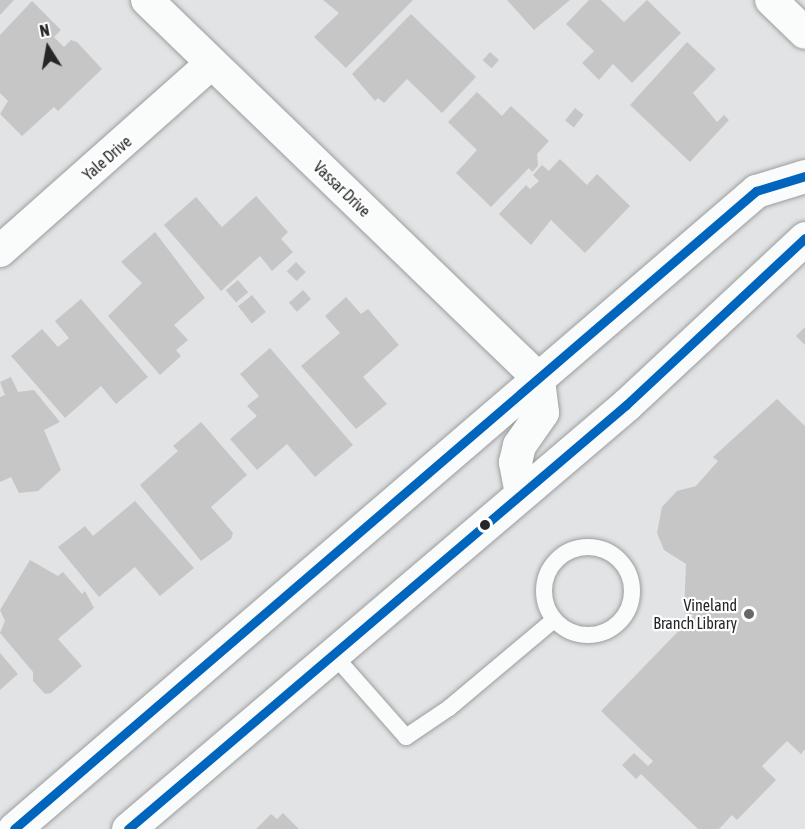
<!DOCTYPE html>
<html>
<head>
<meta charset="utf-8">
<style>
	body { margin:0 }
	#map { position:relative; width:805px; height:829px; overflow:hidden; background:#e1e3e5; font-family:"Asap Condensed",sans-serif }
	div>[style] { position:absolute }
	[style*='--x'] { left:calc(var(--x)*1px); top:calc(var(--y)*1px); width:calc(var(--w)*1px); rotate:calc(var(--a)*1deg) }
	.building>* { inset:0; background:#c6c6c7; transform-origin:0 0 }
	.roads { filter:drop-shadow(0 0 2px #9c9e9f) drop-shadow(0 0 2px #9c9e9f) }
	.lane>* { height:16px; margin:-8px; padding:0 8px; transform-origin:8px; border-radius:8px; background:#fafbfb }
	.lane>.ring { margin:-8px; padding:0; box-sizing:content-box; background:none; border:16px solid #fafbfb; border-radius:50% }
	.street>* { height:32px; margin:-16px; padding:0 16px; transform-origin:16px; border-radius:16px; background:#fafbfb }
	.secondary>* { height:33px; margin:-16.5px; padding:0 16.5px; transform-origin:16.5px; border-radius:16.5px; background:#fafbfb }
	.bus-1>* { height:9px; margin:-4.5px; padding:0 4.5px; transform-origin:4.5px; border-radius:4.5px; background:#0065bd }
	.dots>* { width:16px; height:16px; translate:-50% -50%; box-sizing:border-box; border:3px solid #fff; border-radius:50% }
	span { translate:-50% -50%; white-space:nowrap; text-align:center; line-height:1.15; -webkit-text-stroke:4.5px #fff; paint-order:stroke }
	.street-label { font-size:16px; color:#252628 }
	.poi-label { font-size:16px; color:#252628 }
	.right { translate:-100% -50%; text-align:right }
	.north { position:absolute; left:18px; top:18px; width:60px; height:60px; -webkit-text-stroke:4px #fff; paint-order:stroke; rotate:349deg; font-size:16px; font-weight:700; line-height:24px; text-align:center; color:#252628 }
	.north::after { content:''; display:block; margin:auto; width:21px; height:27px; background:#252628; clip-path:polygon(50% 0,100% 100%,50% 72%,0 100%) }
</style>
</head>
<body>
<div id="map">
	<div class="building">
		<i style="clip-path:polygon(0 0,14px 0,0 15px)"></i>
		<i style="clip-path:polygon(323px 0,413px 0,346px 68px,314px 37px,339px 13px)"></i>
		<i style="clip-path:polygon(507px 0,570px 0,534px 30px)"></i>
		<i style="clip-path:polygon(589px 0,601px 0,624px 22px,647px 0,681px 33px,632px 83px,613px 64px,599px 80px,582px 63px,594px 51px,566px 24px)"></i>
		<i style="clip-path:polygon(32px 1px,61px 30px,54px 37px,64px 47px,71px 40px,77px 42px,102px 69px,58px 111px,54px 107px,22px 136px,0 114px,8px 101px,0 93px,0 35px)"></i>
		<i style="clip-path:polygon(411px 14px,476px 77px,442px 113px,407px 79px,384px 103px,378px 98px,375px 101px,352px 74px)"></i>
		<i style="clip-path:polygon(687px 42px,716px 69px,693px 93px,717px 122px,724px 115px,729px 120px,690px 162px,630px 105px)"></i>
		<i style="left:490px;top:52px;width:12px;height:11px;rotate:42deg"></i>
		<i style="clip-path:polygon(477px 92px,502px 116px,511px 106px,549px 141px,537px 154px,538px 166px,532px 172px,529px 168px,491px 207px,456px 173px,477px 150px,448px 122px)"></i>
		<i style="left:575px;top:108px;width:11px;height:16px;rotate:38deg"></i>
		<i style="clip-path:polygon(560px 159px,587px 185px,597px 174px,630px 206px,585px 253px,551px 220px,531px 245px,499px 214px,526px 185px,530px 189px,539px 181px,533px 175px,542px 165px,549px 171px)"></i>
		<i style="clip-path:polygon(256px 196px,288px 232px,281px 239px,293px 252px,272px 271px,260px 256px,221px 291px,164px 225px,196px 197px,222px 227px)"></i>
		<i style="clip-path:polygon(155px 232px,205px 298px,174px 325px,188px 340px,176px 350px,181px 356px,160px 375px,108px 316px,142px 283px,121px 262px)"></i>
		<i style="left:296px;top:262px;width:14px;height:13px;rotate:45deg"></i>
		<i style="left:238px;top:280px;width:16px;height:16px;rotate:50deg"></i>
		<i style="left:303px;top:290px;width:12px;height:19px;rotate:48deg"></i>
		<i style="left:252px;top:295px;width:22px;height:18px;rotate:51deg"></i>
		<i style="clip-path:polygon(346px 297px,361px 314px,368px 309px,399px 345px,363px 377px,387px 404px,356px 429px,301px 366px,340px 333px,325px 316px)"></i>
		<i style="clip-path:polygon(81px 299px,148px 377px,116px 404px,101px 386px,65px 418px,11px 356px,42px 329px,58px 347px,69px 338px,55px 321px)"></i>
		<i style="clip-path:polygon(805px 327px,805px 345px,796px 336px)"></i>
		<i style="clip-path:polygon(270px 348px,353px 445px,315px 477px,287px 444px,257px 470px,230px 439px,257px 416px,247px 406px,259px 396px,240px 374px)"></i>
		<i style="clip-path:polygon(11px 377px,18px 392px,34px 390px,60px 422px,44px 430px,61px 470px,38px 491px,19px 493px,11px 477px,0 482px,0 397px,5px 395px,0 382px)"></i>
		<i style="clip-path:polygon(777px 399px,805px 426px,805px 749px,801px 754px,787px 741px,762px 766px,776px 780px,737px 820px,732px 815px,719px 829px,698px 829px,641px 774px,636px 779px,622px 765px,634px 753px,648px 766px,653px 761px,601px 711px,694px 615px,684px 613px,686px 564px,664px 550px,657px 533px,662px 507px,677px 491px,696px 486px,718px 461px,713px 457px)"></i>
		<i style="clip-path:polygon(201px 422px,247px 475px,211px 507px,233px 533px,231px 539px,201px 561px,140px 485px,178px 451px,173px 446px)"></i>
		<i style="clip-path:polygon(135px 501px,194px 568px,160px 596px,135px 567px,99px 597px,58px 547px,85px 526px,93px 536px)"></i>
		<i style="clip-path:polygon(30px 560px,58px 576px,63px 572px,82px 594px,85px 591px,94px 608px,58px 639px,82px 666px,51px 693px,45px 694px,33px 681px,33px 672px,0 633px,5px 621px,0 610px)"></i>
		<i style="clip-path:polygon(0 653px,18px 674px,0 690px)"></i>
		<i style="clip-path:polygon(283px 813px,299px 829px,256px 829px,271px 814px,277px 819px)"></i>
	</div>
	<div class="roads">
		<div class="lane">
			<i class="ring" style="left:544px;top:547px;width:72px;height:72px"></i>
			<i style="--x:332;--y:653;--w:112;--a:48.6"></i>
			<i style="--x:406;--y:737;--w:52;--a:-34"></i>
			<i style="--x:449;--y:708;--w:137;--a:-40"></i>
		</div>
		<div class="street">
			<i style="--x:147;--y:0;--w:544;--a:44.03"></i>
			<i style="--x:771;--y:0;--w:47;--a:44.1"></i>
			<i style="--x:0;--y:251;--w:283;--a:-41.6"></i>
		</div>
		<div class="secondary">
			<i style="--x:521;--y:493;--w:32;--a:-101"></i>
			<i style="--x:515;--y:462;--w:17;--a:-77"></i>
			<i style="--x:519;--y:445;--w:40;--a:-55.1"></i>
			<i style="--x:542;--y:412;--w:34;--a:-97"></i>
			<i style="--x:14;--y:829;--w:979;--a:-40.69"></i>
			<i style="--x:756;--y:191;--w:51;--a:-17"></i>
			<i style="--x:128;--y:829;--w:654;--a:-40.41"></i>
			<i style="--x:626;--y:405;--w:245;--a:-43"></i>
		</div>
	</div>
	<div class="bus-1">
		<i style="--x:14;--y:829;--w:979;--a:-40.69"></i>
		<i style="--x:756;--y:191;--w:51;--a:-17"></i>
		<i style="--x:128;--y:829;--w:654;--a:-40.41"></i>
		<i style="--x:626;--y:405;--w:245;--a:-43"></i>
	</div>
	<div class="dots">
		<i style="left:485px;top:525px;background:#252628"></i>
		<i style="left:749px;top:614px;background:#67686a"></i>
	</div>
	<div class="street-label">
		<span style="left:107px;top:158px;rotate:-41deg">Yale Drive</span>
		<span style="left:342px;top:189px;rotate:44deg">Vassar Drive</span>
	</div>
	<div class="poi-label">
		<span class="right" style="left:737px;top:614px">Vineland<br>Branch Library</span>
	</div>
	<div class="north">N</div>
</div>
</body>
</html>
